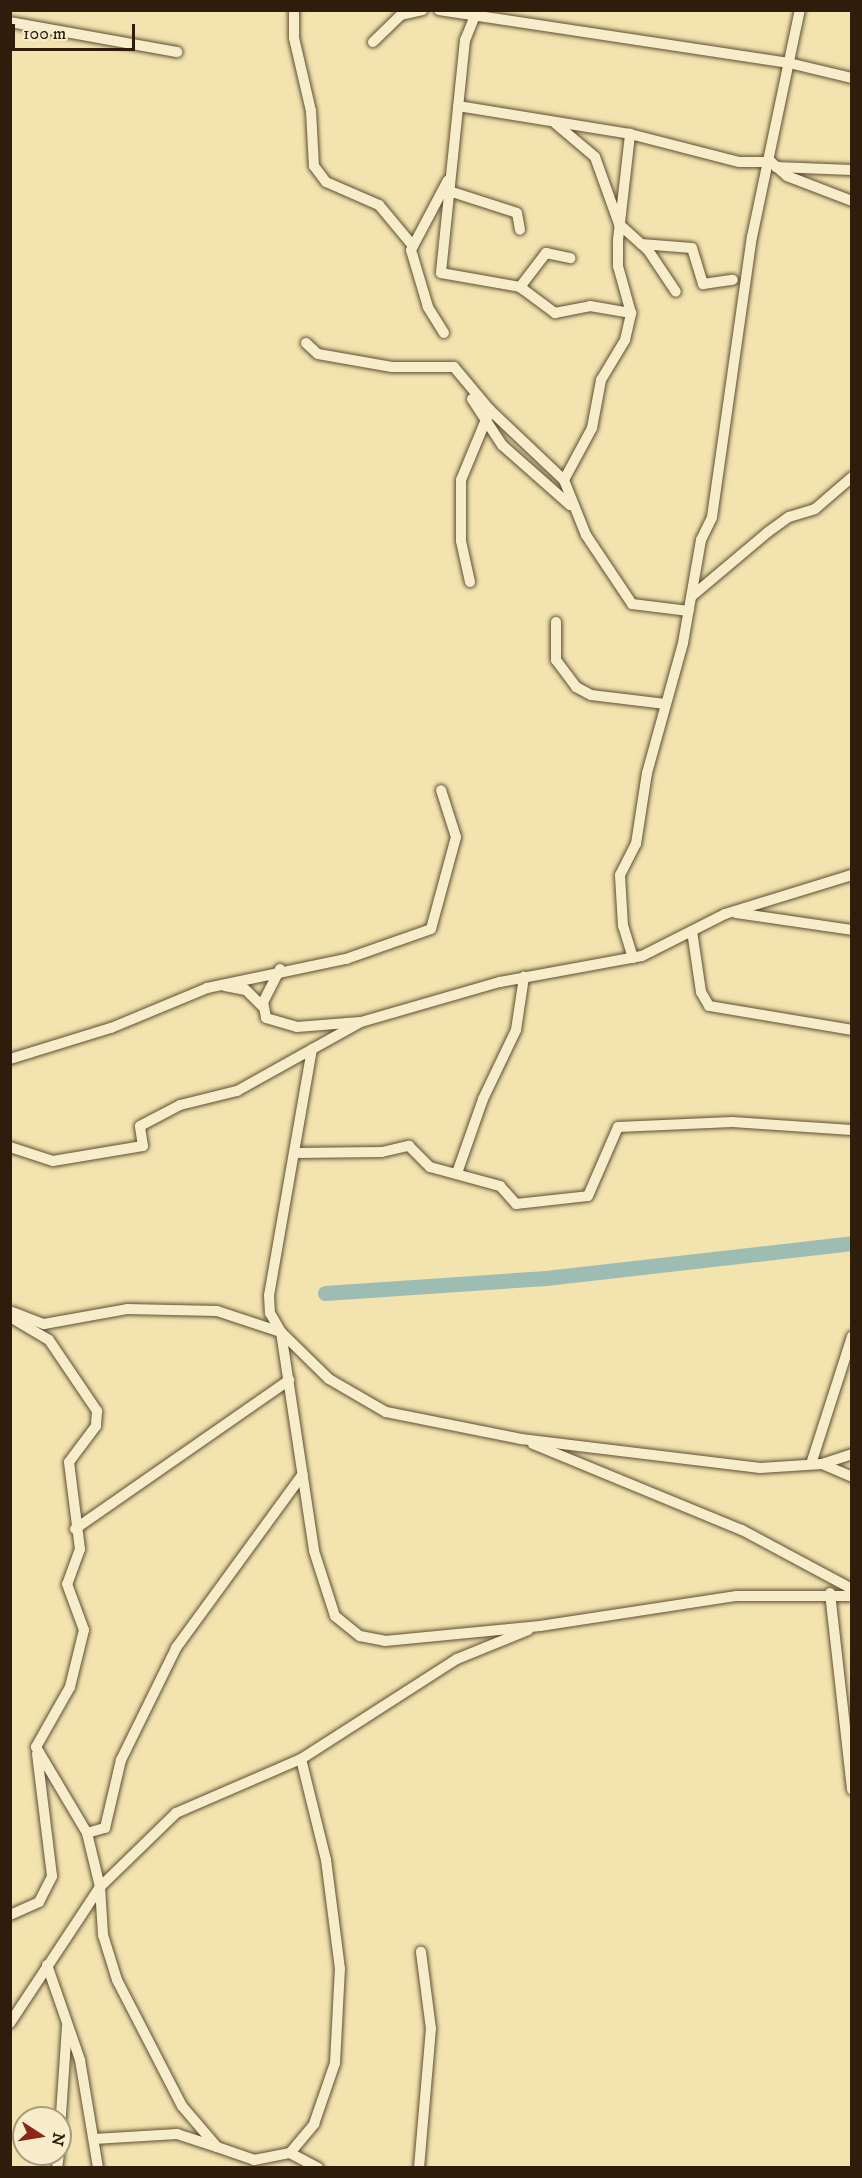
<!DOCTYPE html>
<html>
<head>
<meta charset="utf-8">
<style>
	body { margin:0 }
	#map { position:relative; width:862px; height:2178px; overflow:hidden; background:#f2e3af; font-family:"IM FELL DW Pica",serif }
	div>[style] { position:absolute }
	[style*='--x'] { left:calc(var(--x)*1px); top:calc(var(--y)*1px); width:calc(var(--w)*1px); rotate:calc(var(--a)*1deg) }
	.river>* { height:15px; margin:-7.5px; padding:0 7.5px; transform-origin:7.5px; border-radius:7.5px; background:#9dbdb2 }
	.roads { filter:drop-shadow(0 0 2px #5f4e34) drop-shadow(0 0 2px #5f4e34) }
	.minor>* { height:10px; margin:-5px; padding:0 5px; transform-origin:5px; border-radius:5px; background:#f7edcb }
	span { translate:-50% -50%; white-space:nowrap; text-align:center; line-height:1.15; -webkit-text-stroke:6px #f7edcb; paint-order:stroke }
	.frame { position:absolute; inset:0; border:12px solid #2e1d0b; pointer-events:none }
	.north { position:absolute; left:12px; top:2106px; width:60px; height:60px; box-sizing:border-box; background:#f7edcb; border:2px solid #a79a7e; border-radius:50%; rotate:102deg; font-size:16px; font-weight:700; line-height:24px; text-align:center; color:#2e1d0b }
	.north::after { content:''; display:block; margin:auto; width:21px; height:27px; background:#8f2418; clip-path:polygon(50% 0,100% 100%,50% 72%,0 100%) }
	.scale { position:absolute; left:12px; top:24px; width:123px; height:27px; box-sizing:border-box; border:3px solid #2e1d0b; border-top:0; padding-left:8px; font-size:18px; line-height:21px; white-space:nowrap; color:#2e1d0b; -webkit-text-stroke:4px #f7edcb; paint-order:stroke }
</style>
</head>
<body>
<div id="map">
	<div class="river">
		<i style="--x:325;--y:1293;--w:222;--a:-3.9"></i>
		<i style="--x:546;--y:1278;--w:308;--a:-6.5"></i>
	</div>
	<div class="roads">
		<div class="minor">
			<i style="--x:294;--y:10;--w:28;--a:90"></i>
			<i style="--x:294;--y:38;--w:75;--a:76.9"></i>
			<i style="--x:311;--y:111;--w:55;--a:86.9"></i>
			<i style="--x:314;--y:166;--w:20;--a:53"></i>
			<i style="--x:326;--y:182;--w:58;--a:23.5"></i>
			<i style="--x:379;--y:205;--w:53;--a:50.3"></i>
			<i style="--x:439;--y:10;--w:354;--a:8.6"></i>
			<i style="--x:789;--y:63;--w:65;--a:13.4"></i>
			<i style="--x:474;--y:18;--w:24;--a:112"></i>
			<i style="--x:465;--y:40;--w:234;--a:95.9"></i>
			<i style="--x:441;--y:273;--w:80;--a:10"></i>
			<i style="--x:520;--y:287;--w:44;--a:36.6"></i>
			<i style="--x:555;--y:313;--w:36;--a:-11"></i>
			<i style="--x:590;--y:306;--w:42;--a:9.7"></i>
			<i style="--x:10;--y:22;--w:170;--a:10.2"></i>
			<i style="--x:373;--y:42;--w:39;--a:-44"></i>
			<i style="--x:401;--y:15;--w:22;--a:-13"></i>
			<i style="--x:458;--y:106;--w:174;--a:9.2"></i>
			<i style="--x:630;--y:134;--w:113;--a:14.4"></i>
			<i style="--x:739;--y:162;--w:32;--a:0"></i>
			<i style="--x:771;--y:162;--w:21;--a:41"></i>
			<i style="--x:787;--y:176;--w:70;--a:21"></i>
			<i style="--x:556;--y:124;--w:51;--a:40.2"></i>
			<i style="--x:595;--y:157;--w:71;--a:70.3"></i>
			<i style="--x:619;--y:224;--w:39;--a:42"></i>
			<i style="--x:648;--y:250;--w:50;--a:56.3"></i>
			<i style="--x:776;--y:167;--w:76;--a:2.3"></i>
			<i style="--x:449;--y:191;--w:71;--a:17.9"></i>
			<i style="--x:517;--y:213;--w:17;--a:80"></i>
			<i style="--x:641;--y:244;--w:51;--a:4.5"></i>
			<i style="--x:692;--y:248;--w:38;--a:73"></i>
			<i style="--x:703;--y:284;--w:30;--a:-8"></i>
			<i style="--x:524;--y:290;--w:5;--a:-143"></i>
			<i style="--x:520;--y:287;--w:43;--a:-52.6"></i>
			<i style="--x:546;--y:253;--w:25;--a:12"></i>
			<i style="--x:444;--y:333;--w:31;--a:-122"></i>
			<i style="--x:428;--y:307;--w:59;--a:-106.6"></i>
			<i style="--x:411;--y:250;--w:79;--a:-62.1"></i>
			<i style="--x:306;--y:343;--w:16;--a:43"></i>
			<i style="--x:318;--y:354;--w:75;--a:10"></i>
			<i style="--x:392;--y:367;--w:62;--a:0"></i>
			<i style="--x:454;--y:367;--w:56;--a:50.1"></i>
			<i style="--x:472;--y:399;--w:55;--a:56.9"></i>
			<i style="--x:502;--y:445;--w:91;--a:41.4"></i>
			<i style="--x:564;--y:480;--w:59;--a:-61.7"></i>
			<i style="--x:592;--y:428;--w:49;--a:-79.4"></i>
			<i style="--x:601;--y:380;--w:47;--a:-59"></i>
			<i style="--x:625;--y:340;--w:28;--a:-77"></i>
			<i style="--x:631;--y:313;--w:49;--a:-105.5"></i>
			<i style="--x:618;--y:266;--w:26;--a:-90"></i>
			<i style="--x:618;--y:240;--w:107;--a:-83.5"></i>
			<i style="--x:470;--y:582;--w:42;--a:-102.4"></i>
			<i style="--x:461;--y:541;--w:61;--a:-90"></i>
			<i style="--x:461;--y:480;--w:76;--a:-67.5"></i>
			<i style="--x:490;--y:410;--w:102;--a:43.4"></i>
			<i style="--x:564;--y:480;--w:59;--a:68.2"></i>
			<i style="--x:586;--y:535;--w:83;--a:56.3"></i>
			<i style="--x:632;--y:604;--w:57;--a:7"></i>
			<i style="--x:692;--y:596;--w:99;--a:-40.1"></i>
			<i style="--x:768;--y:532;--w:26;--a:-36"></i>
			<i style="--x:789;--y:517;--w:27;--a:-17"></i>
			<i style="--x:815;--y:509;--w:49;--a:-40.9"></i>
			<i style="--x:556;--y:622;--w:38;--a:90"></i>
			<i style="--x:556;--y:660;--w:34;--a:53"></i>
			<i style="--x:576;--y:687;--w:17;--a:28"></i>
			<i style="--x:591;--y:695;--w:75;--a:6.9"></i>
			<i style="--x:736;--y:913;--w:117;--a:8.3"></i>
			<i style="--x:692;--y:931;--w:62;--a:81.6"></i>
			<i style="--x:701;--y:992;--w:16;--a:60"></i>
			<i style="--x:709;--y:1006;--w:145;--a:9.5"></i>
			<i style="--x:633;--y:958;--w:34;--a:-107"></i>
			<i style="--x:623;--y:926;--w:51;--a:-93.4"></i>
			<i style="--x:620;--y:875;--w:35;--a:-63"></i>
			<i style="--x:636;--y:844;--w:72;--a:-81.2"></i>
			<i style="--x:647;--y:773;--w:135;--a:-74.5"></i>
			<i style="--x:683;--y:643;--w:105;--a:-80.1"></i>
			<i style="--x:701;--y:540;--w:25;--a:-64"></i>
			<i style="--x:712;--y:517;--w:283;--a:-81.9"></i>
			<i style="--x:752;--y:237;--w:232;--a:-78.1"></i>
			<i style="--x:280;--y:969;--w:37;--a:117"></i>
			<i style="--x:263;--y:1002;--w:16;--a:79"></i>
			<i style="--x:266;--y:1018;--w:32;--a:16"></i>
			<i style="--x:297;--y:1027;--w:63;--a:-4.5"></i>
			<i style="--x:225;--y:986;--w:21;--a:11"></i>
			<i style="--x:246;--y:990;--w:23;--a:45"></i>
			<i style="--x:312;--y:1049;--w:250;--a:99.9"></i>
			<i style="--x:269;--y:1295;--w:18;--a:87"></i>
			<i style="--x:270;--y:1313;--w:22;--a:60"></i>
			<i style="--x:281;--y:1332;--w:221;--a:81.4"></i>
			<i style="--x:314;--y:1551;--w:68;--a:72.1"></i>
			<i style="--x:335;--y:1616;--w:32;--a:39"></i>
			<i style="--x:360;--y:1636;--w:25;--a:11"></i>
			<i style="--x:385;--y:1641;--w:156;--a:-5.5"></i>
			<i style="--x:540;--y:1626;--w:199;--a:-8.7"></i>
			<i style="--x:737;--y:1596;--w:115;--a:0"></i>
			<i style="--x:10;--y:1059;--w:106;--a:-17.1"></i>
			<i style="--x:111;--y:1028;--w:104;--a:-22.6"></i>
			<i style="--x:207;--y:988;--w:142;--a:-11.8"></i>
			<i style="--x:346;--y:959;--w:90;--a:-19.4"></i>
			<i style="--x:431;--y:929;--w:95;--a:-74.8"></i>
			<i style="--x:456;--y:837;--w:49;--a:-107.7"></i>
			<i style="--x:10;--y:1147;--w:45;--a:18"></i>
			<i style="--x:53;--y:1161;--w:91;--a:-9.5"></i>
			<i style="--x:143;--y:1146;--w:20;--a:-99"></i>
			<i style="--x:140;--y:1126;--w:45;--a:-27.7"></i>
			<i style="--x:180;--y:1105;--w:59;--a:-13.8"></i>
			<i style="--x:237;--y:1091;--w:142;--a:-29.1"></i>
			<i style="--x:361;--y:1022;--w:145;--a:-16.1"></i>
			<i style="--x:500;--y:982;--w:144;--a:-10.4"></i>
			<i style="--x:642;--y:956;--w:93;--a:-26.8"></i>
			<i style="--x:725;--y:914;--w:133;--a:-17.1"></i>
			<i style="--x:295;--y:1153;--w:87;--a:-0.7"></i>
			<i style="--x:382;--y:1152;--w:28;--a:-13"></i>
			<i style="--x:409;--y:1146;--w:30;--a:45"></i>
			<i style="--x:430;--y:1167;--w:73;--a:15.2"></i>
			<i style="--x:500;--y:1186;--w:24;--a:48"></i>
			<i style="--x:516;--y:1204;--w:72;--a:-6.3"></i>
			<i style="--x:588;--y:1196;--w:75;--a:-66.5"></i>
			<i style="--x:618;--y:1127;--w:114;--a:-2.5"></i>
			<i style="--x:732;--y:1122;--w:120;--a:3.8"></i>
			<i style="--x:457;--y:1173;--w:78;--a:-70.6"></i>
			<i style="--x:483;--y:1099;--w:76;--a:-64.4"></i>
			<i style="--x:516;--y:1030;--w:54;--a:-81.4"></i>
			<i style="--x:12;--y:1312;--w:34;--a:21"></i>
			<i style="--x:44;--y:1324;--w:84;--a:-10.2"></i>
			<i style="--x:127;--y:1309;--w:90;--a:1.3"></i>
			<i style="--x:217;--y:1311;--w:67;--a:18.2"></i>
			<i style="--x:281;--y:1332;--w:67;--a:44.4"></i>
			<i style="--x:329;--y:1379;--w:66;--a:30.1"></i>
			<i style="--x:386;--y:1412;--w:138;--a:11.3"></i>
			<i style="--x:521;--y:1439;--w:241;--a:6.9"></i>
			<i style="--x:760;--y:1468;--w:62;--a:-3.7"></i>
			<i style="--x:822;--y:1464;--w:32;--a:-18"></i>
			<i style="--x:10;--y:1317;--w:45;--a:30.5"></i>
			<i style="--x:49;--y:1340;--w:86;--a:55.9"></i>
			<i style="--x:97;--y:1411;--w:15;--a:94"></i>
			<i style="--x:96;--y:1426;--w:45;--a:126.9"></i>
			<i style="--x:69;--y:1462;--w:88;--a:82.8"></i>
			<i style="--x:80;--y:1549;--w:37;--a:110"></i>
			<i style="--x:67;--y:1584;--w:49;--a:69.7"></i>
			<i style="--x:84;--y:1630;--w:59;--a:103.8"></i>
			<i style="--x:70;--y:1687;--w:69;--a:119.5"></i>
			<i style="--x:36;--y:1747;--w:100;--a:59.3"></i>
			<i style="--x:87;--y:1833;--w:56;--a:76.5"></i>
			<i style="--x:100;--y:1887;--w:48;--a:86.4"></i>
			<i style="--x:103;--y:1935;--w:47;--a:72.7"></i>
			<i style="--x:117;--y:1980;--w:142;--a:62.7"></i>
			<i style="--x:182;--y:2106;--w:54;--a:49.5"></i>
			<i style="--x:217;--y:2147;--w:39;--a:19"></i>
			<i style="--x:254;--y:2160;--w:37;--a:-11"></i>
			<i style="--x:290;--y:2153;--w:38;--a:-50"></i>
			<i style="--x:314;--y:2124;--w:65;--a:-71"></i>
			<i style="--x:335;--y:2063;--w:94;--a:-87"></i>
			<i style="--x:340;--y:1969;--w:110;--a:-97.3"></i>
			<i style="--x:326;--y:1860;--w:104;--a:-103.9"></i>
			<i style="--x:533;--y:1444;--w:226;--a:22.4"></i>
			<i style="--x:742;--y:1530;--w:125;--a:28.2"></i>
			<i style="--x:811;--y:1464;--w:134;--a:-72.2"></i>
			<i style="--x:822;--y:1464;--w:33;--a:23"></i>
			<i style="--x:75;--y:1529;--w:261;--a:-34.8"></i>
			<i style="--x:830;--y:1593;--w:198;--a:83.6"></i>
			<i style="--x:87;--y:1833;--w:19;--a:-16"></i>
			<i style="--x:105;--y:1828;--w:70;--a:-76.8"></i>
			<i style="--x:121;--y:1760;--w:125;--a:-63.8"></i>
			<i style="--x:176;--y:1648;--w:215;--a:-53.9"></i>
			<i style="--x:10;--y:1915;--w:32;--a:-24"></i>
			<i style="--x:39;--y:1902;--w:29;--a:-63"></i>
			<i style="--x:52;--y:1876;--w:123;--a:-97"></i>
			<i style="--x:47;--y:1965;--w:101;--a:70.8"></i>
			<i style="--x:80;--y:2060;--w:109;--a:80.5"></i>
			<i style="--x:10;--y:2023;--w:163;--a:-56.5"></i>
			<i style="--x:100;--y:1887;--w:106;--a:-44.2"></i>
			<i style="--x:176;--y:1813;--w:136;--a:-23.4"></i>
			<i style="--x:301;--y:1759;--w:185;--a:-32.7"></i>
			<i style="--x:457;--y:1659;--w:77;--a:-22.2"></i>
			<i style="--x:60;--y:2129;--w:103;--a:-86.1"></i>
			<i style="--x:94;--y:2139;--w:83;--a:-3.4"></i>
			<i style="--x:177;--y:2134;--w:42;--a:18"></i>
			<i style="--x:290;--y:2153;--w:32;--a:28"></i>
			<i style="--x:57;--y:2168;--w:14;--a:-82"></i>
			<i style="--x:419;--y:2168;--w:140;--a:-85.1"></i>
			<i style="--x:431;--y:2029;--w:78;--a:-97.4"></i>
		</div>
	</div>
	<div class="frame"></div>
	<div class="north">N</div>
	<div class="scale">100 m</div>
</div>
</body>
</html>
